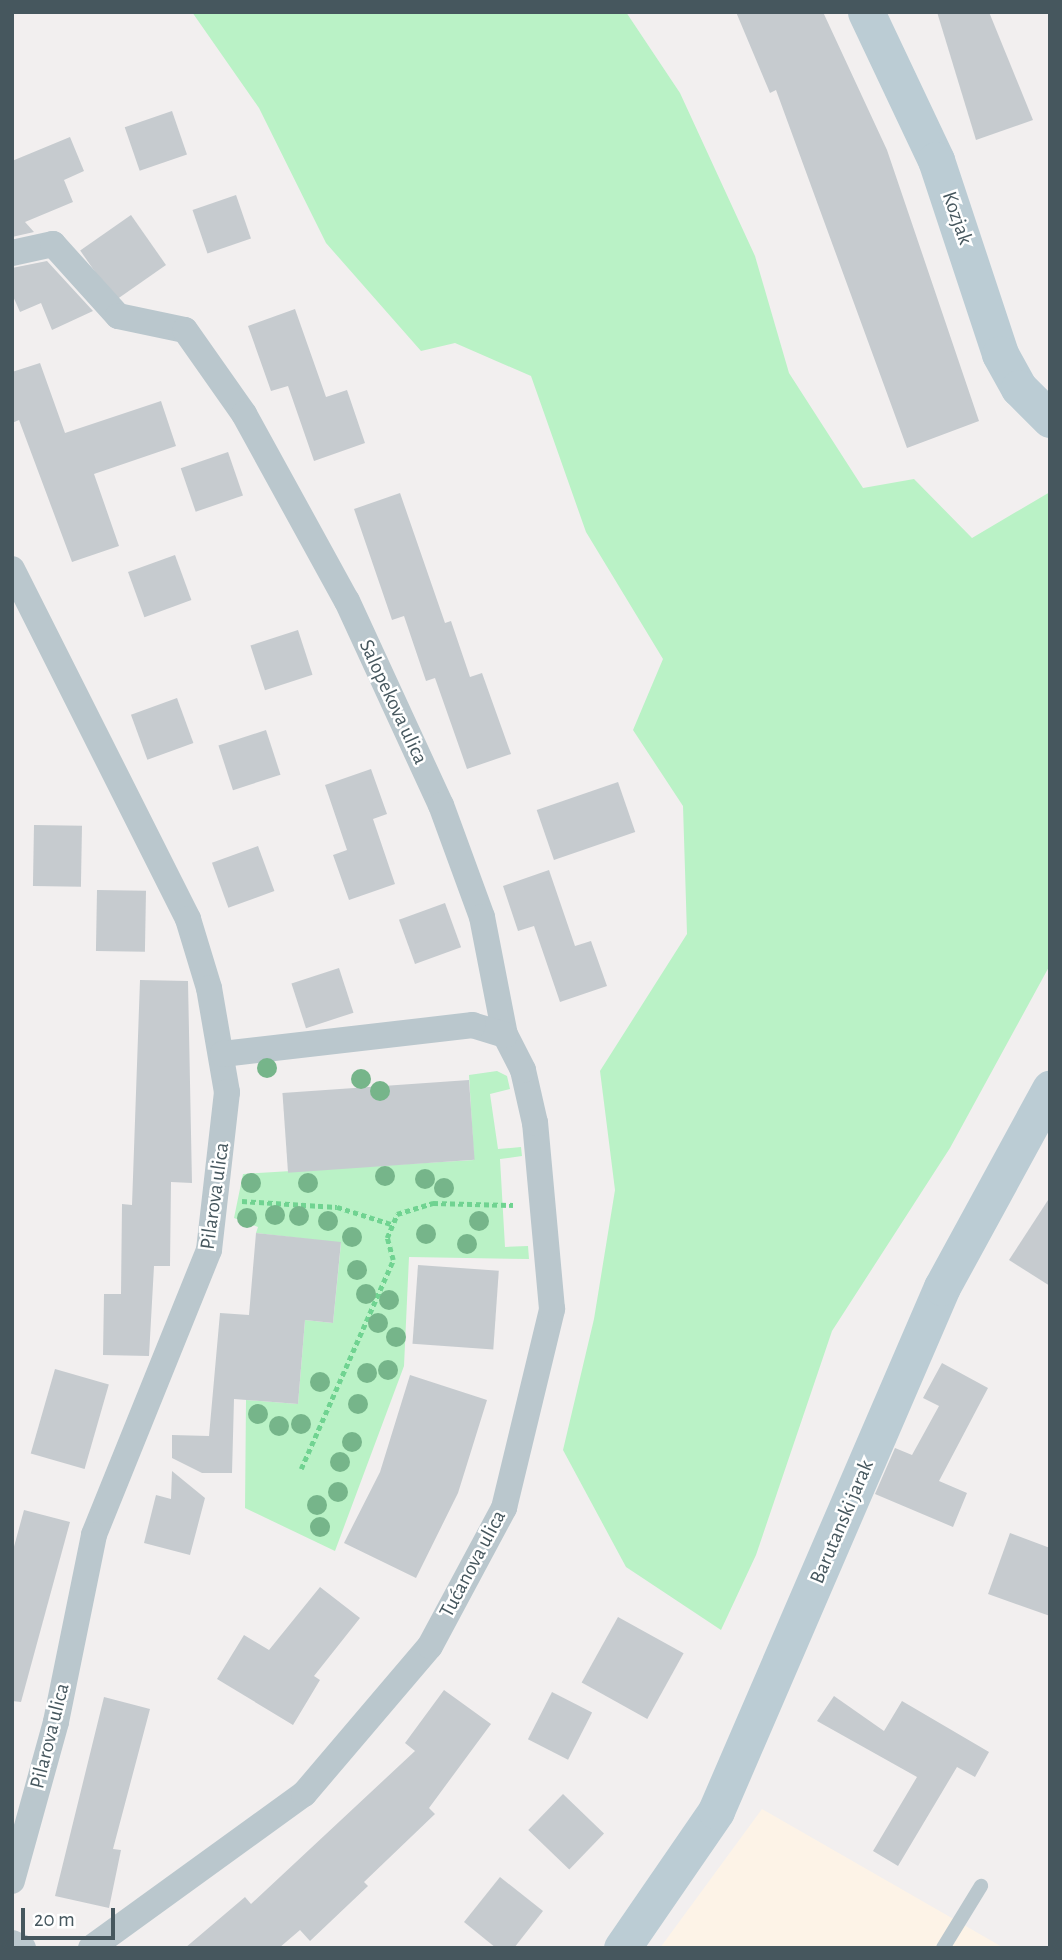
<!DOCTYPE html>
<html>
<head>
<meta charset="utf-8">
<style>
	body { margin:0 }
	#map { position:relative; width:1062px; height:1960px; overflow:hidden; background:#f2efef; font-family:"Alegreya Sans",sans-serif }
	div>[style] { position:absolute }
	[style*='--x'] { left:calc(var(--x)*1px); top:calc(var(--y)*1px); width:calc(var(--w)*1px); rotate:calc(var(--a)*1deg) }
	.commercial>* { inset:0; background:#fdf3e7 }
	.green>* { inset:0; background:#baf2c6 }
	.building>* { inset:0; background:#c6cbcf; transform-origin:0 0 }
	.path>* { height:4.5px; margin-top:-2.25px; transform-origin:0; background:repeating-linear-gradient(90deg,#70d391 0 5px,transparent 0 8.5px) }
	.lane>* { height:14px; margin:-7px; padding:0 7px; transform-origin:7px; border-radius:7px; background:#bac7cd }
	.street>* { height:26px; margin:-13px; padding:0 13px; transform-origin:13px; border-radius:13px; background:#bac7cd }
	.secondary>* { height:37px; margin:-18.5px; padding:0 18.5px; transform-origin:18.5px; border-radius:18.5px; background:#bbccd4 }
	.trees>* { width:20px; height:20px; margin:-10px; border-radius:50%; background:#76b58a }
	span { translate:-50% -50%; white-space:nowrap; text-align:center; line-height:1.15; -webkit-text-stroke:5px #fff; paint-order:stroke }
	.street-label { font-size:21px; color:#46575e }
	.frame { position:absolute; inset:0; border:14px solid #46575e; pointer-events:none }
	.scale { position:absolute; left:21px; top:1908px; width:94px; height:32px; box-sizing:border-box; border:4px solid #46575e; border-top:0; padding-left:9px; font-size:21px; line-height:24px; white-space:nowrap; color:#46575e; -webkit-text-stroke:5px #fff; paint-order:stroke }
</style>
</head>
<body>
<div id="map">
	<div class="commercial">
		<i style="clip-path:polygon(762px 1809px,1004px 1948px,660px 1948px)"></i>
	</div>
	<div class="green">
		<i style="clip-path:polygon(192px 12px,626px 12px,680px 93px,755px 256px,789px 373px,863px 488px,914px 479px,972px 538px,1050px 492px,1050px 965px,950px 1148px,832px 1331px,756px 1555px,721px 1630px,626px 1567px,563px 1450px,594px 1319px,615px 1190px,600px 1071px,687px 934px,683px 806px,633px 730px,663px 659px,586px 532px,531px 376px,455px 343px,421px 351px,326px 243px,259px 108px)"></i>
		<i style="clip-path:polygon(497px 1071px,507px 1076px,510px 1089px,490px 1094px,498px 1149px,521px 1147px,522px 1156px,500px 1159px,505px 1247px,528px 1246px,529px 1259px,409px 1257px,404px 1366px,335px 1551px,245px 1508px,246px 1400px,298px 1404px,305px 1320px,333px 1323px,341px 1243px,256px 1233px,258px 1227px,234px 1218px,243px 1174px,474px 1160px,469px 1075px)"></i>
	</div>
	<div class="building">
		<i style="clip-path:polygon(736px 12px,823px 12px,887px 150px,979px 421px,907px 448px,776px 90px,770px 93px)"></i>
		<i style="clip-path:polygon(937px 12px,989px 12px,1033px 120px,976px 140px)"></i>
		<i style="left:172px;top:111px;width:46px;height:50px;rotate:71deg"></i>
		<i style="clip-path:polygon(70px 137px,84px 171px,64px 180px,73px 202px,25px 222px,34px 232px,12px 237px,12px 161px)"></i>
		<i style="left:236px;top:195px;width:46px;height:46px;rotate:71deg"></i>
		<i style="left:131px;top:215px;width:61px;height:62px;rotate:55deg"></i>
		<i style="clip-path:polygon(47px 261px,93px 311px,52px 330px,41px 303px,20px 312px,12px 294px,12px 268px)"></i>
		<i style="clip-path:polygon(295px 309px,326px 397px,347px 390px,365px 443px,314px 461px,288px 386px,271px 391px,248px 326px)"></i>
		<i style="clip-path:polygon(40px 363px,65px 433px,161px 401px,176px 446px,94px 474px,119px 546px,72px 562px,19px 420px,12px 423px,12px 372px)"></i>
		<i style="left:228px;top:452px;width:46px;height:50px;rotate:71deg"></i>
		<i style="clip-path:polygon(400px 493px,445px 623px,451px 621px,470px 677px,482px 673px,511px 754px,467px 769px,435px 678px,426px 681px,404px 616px,392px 620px,354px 509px)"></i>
		<i style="left:175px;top:555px;width:48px;height:50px;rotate:70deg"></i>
		<i style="left:298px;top:630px;width:47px;height:50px;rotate:72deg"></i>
		<i style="left:177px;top:698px;width:48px;height:49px;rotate:70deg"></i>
		<i style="left:266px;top:730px;width:47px;height:50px;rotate:72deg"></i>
		<i style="clip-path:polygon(371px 769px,387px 814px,373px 819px,395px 884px,349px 900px,333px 855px,347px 850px,325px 785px)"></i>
		<i style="left:618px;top:782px;width:53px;height:86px;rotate:71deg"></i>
		<i style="left:34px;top:825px;width:48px;height:61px;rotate:1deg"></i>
		<i style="left:258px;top:846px;width:48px;height:49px;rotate:70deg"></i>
		<i style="clip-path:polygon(549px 870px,575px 946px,591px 941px,607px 986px,560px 1002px,534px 926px,518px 931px,503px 886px)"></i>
		<i style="left:97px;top:890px;width:49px;height:61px;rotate:1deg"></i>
		<i style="left:445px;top:903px;width:47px;height:49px;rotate:70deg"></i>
		<i style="left:339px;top:968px;width:47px;height:50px;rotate:72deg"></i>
		<i style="clip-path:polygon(140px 980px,188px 981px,192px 1183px,171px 1182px,170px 1266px,154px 1266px,149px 1356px,103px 1355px,104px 1294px,121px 1294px,122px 1204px,132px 1205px)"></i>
		<i style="left:469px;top:1080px;width:80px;height:187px;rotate:86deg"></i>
		<i style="clip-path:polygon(1050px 1197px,1050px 1286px,1009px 1260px)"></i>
		<i style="clip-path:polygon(256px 1233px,341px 1242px,333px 1323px,305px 1320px,298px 1404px,234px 1399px,232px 1473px,202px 1473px,172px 1458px,172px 1435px,209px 1436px,220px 1313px,249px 1315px)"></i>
		<i style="left:418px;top:1265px;width:81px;height:79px;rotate:4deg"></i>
		<i style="clip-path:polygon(942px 1363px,988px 1388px,939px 1481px,967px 1493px,953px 1527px,875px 1494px,895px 1448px,912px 1455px,939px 1406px,923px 1398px)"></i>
		<i style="left:55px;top:1369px;width:56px;height:88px;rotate:16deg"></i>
		<i style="clip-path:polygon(410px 1375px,487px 1400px,458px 1493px,416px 1578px,344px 1543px,380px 1472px)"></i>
		<i style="clip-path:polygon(172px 1471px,205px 1498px,190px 1555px,144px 1543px,156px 1495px,171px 1499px)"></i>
		<i style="clip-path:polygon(24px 1510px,70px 1522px,21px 1702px,12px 1701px,12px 1554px)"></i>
		<i style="clip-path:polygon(1010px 1533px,1050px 1548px,1050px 1616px,988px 1594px)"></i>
		<i style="clip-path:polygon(320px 1587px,360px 1618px,314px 1676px,320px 1680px,293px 1725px,217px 1679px,244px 1635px,269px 1650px)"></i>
		<i style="left:618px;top:1617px;width:75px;height:75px;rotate:29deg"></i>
		<i style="clip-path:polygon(444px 1690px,491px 1724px,429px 1808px,435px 1814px,364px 1882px,368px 1886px,310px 1941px,300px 1930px,279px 1948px,185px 1948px,245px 1897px,251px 1904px,415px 1751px,405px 1743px)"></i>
		<i style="left:552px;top:1692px;width:45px;height:53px;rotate:27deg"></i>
		<i style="clip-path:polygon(834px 1696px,884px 1731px,902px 1701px,989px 1752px,975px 1777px,957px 1767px,898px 1866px,873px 1851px,917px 1777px,817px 1721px)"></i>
		<i style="clip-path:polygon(104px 1697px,150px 1709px,113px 1849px,121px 1850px,109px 1908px,55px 1896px)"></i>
		<i style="left:563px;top:1794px;width:57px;height:50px;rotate:44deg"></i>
		<i style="clip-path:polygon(500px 1877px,543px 1911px,514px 1948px,496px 1948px,464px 1922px)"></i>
	</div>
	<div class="path">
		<i style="--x:242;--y:1201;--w:95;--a:3.6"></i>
		<i style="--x:337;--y:1207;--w:57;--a:17.5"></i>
		<i style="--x:301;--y:1469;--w:228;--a:-66.2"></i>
		<i style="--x:393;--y:1260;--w:23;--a:-105"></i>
		<i style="--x:387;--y:1238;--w:26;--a:-67"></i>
		<i style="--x:397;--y:1214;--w:38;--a:-17"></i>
		<i style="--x:433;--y:1203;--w:80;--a:1.4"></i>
	</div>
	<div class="lane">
		<i style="--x:943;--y:1948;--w:73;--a:-58.5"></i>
	</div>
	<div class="street">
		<i style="--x:12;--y:253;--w:42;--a:-12.4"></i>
		<i style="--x:53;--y:244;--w:97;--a:47.9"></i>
		<i style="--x:118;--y:316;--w:68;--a:11.8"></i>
		<i style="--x:185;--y:330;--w:103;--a:54.9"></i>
		<i style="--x:244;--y:414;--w:213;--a:61.2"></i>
		<i style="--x:347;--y:601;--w:225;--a:65.3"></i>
		<i style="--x:441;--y:805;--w:119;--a:69.9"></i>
		<i style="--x:482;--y:917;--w:120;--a:79"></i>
		<i style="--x:12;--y:569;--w:392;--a:63.3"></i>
		<i style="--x:188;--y:919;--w:72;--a:73.1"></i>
		<i style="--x:209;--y:988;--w:106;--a:80.2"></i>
		<i style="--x:227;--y:1092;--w:159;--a:96.5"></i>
		<i style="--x:209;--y:1250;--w:307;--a:112"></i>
		<i style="--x:94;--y:1535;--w:191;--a:101.5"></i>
		<i style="--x:56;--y:1722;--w:165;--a:105.5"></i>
		<i style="--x:12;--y:1943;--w:12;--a:24"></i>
		<i style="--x:91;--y:1948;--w:263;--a:-35.9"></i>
		<i style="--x:304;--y:1794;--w:194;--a:-49.6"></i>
		<i style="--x:430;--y:1646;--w:157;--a:-61.8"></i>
		<i style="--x:504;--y:1508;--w:205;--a:-76.4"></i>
		<i style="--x:552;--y:1309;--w:187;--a:-95.2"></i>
		<i style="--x:535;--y:1123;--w:54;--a:-102.8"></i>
		<i style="--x:523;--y:1070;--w:39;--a:-117"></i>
		<i style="--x:505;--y:1035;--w:34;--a:-163"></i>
		<i style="--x:473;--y:1025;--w:252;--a:173.4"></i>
	</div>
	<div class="secondary">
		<i style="--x:866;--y:12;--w:164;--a:64.7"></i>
		<i style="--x:936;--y:160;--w:204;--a:71.7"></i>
		<i style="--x:1000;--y:354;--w:39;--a:61"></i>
		<i style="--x:1019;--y:388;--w:44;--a:45"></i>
		<i style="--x:622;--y:1948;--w:166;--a:-55.5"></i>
		<i style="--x:716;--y:1811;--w:571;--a:-66.67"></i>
		<i style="--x:942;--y:1287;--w:226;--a:-61.4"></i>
	</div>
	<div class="trees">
		<i style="left:267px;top:1068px"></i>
		<i style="left:361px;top:1079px"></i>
		<i style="left:380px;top:1091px"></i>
		<i style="left:385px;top:1176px"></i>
		<i style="left:425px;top:1179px"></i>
		<i style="left:251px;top:1183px"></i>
		<i style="left:308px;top:1183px"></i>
		<i style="left:444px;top:1188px"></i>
		<i style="left:275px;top:1215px"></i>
		<i style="left:299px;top:1216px"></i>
		<i style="left:247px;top:1218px"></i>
		<i style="left:328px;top:1221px"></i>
		<i style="left:479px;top:1221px"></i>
		<i style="left:426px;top:1234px"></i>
		<i style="left:352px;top:1237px"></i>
		<i style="left:467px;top:1244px"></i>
		<i style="left:357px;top:1270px"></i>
		<i style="left:366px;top:1294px"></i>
		<i style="left:389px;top:1300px"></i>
		<i style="left:378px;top:1323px"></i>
		<i style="left:396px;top:1337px"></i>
		<i style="left:388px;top:1370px"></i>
		<i style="left:367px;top:1373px"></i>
		<i style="left:320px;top:1382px"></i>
		<i style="left:358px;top:1404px"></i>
		<i style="left:258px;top:1414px"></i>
		<i style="left:301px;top:1424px"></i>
		<i style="left:279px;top:1426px"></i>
		<i style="left:352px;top:1442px"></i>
		<i style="left:340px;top:1462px"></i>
		<i style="left:338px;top:1492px"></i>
		<i style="left:317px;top:1505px"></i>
		<i style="left:320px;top:1527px"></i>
	</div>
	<div class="street-label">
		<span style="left:957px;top:218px;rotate:71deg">Kozjak</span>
		<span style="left:393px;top:702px;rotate:65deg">Salopekova ulica</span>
		<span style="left:215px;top:1196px;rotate:-82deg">Pilarova ulica</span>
		<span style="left:842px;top:1522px;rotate:-67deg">Barutanski jarak</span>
		<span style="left:473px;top:1564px;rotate:-62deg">Tućanova ulica</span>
		<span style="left:50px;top:1736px;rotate:-76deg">Pilarova ulica</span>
	</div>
	<div class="frame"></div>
	<div class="scale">20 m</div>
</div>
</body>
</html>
